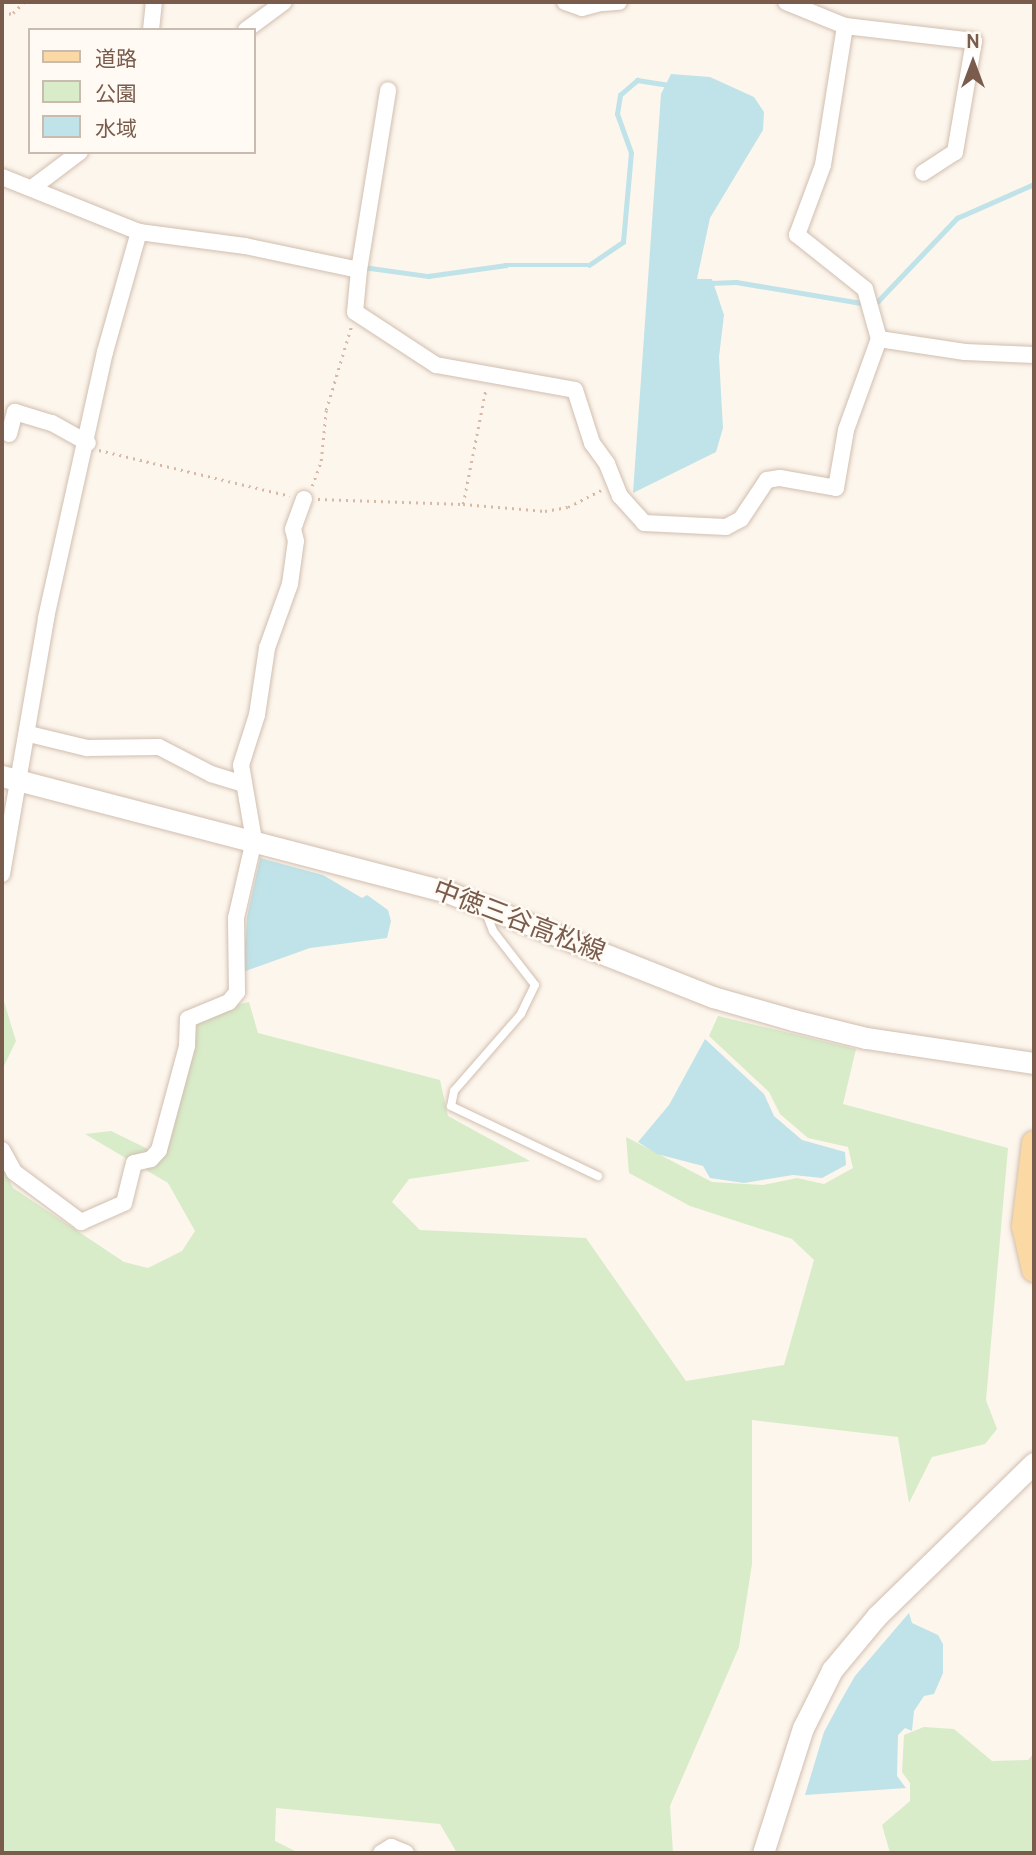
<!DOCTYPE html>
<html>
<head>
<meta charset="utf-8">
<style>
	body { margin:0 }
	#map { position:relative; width:1036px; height:1855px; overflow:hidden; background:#fdf6ec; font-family:Cabin,"Noto Sans JP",sans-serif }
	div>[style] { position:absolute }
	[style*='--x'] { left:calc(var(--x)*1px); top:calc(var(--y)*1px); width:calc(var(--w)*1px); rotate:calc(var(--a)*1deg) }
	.green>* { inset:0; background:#d8ecc9 }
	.water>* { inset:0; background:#bfe3e8 }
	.stream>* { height:4.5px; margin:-2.25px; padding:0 2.25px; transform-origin:2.25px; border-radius:2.25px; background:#bfe3e8 }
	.path>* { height:2.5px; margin-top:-1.25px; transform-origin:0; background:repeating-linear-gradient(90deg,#d9b8a5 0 2px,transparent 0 7px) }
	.roads { filter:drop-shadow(0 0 2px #d1beb0) drop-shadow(0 0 2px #d1beb0) }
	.lane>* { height:8px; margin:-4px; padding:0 4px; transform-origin:4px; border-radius:4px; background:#fff }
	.street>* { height:16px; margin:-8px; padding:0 8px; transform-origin:8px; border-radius:8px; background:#fff }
	.secondary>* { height:21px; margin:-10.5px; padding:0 10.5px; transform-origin:10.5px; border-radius:10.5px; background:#fff }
	.primary>* { height:24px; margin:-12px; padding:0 12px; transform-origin:12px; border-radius:12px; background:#fbd9a5 }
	span { translate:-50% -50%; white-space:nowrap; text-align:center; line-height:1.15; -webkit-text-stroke:5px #fffaf3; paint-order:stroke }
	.street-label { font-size:26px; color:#7a5c4d }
	.frame { position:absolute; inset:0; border:4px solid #7a5c4d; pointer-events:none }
	.legend { position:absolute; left:28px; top:28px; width:228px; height:126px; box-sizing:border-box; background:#fffaf3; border:2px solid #cabbb1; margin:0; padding:9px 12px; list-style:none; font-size:21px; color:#7a5c4d }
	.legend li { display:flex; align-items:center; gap:14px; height:35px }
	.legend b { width:35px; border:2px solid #cabbb1 }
	.north { position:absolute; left:938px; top:28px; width:70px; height:70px; -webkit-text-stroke:5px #fffaf3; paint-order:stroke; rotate:0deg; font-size:19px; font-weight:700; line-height:28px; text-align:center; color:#7a5c4d }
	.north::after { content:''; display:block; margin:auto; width:24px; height:32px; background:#7a5c4d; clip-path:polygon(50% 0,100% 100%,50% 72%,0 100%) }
</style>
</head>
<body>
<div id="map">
	<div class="green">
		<i style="clip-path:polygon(2px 995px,16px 1041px,2px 1070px)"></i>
		<i style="clip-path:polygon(249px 1002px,258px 1033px,440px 1080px,448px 1116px,530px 1161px,409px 1179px,392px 1202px,420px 1230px,586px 1238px,686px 1381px,784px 1365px,814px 1260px,792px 1239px,690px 1206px,629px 1173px,626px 1137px,712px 1182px,763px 1185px,797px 1178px,824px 1184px,853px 1168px,848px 1147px,808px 1138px,780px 1114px,769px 1092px,709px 1036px,718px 1016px,856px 1049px,843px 1104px,1008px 1148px,986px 1400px,997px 1429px,985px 1444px,932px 1457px,909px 1503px,898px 1437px,752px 1420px,752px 1564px,739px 1647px,670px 1806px,673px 1853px,457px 1853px,440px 1824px,276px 1808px,275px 1841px,299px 1853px,2px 1853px,2px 1165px,13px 1188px,124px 1262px,148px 1268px,182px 1251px,195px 1231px,168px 1183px,85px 1134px,111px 1131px,154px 1152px,201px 1013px)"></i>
		<i style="clip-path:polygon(924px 1727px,954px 1729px,992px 1761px,1028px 1760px,1034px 1753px,1034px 1853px,890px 1853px,882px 1825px,910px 1801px,910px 1783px,902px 1772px,904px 1735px)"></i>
	</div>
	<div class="water">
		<i style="clip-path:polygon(671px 74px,710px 77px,754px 97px,764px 112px,763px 130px,710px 218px,697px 279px,712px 279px,724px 315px,719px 357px,723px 428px,716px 452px,633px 493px,661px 94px)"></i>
		<i style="clip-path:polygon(260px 858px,323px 875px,362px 898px,367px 895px,388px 910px,391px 921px,387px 938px,310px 948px,243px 972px,247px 917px)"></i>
		<i style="clip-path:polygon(705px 1039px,764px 1094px,774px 1116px,802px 1140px,845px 1152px,846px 1165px,822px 1178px,793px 1175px,744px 1183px,710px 1178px,703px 1166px,657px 1154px,638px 1142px,669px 1105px)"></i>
		<i style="clip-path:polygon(909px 1613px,912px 1623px,938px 1635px,943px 1644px,943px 1673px,934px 1694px,924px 1696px,914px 1711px,912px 1731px,905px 1728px,898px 1735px,897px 1776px,906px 1788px,805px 1795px,824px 1732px,839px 1704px,855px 1676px)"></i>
	</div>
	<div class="stream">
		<i style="--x:363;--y:267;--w:66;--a:7.9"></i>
		<i style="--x:428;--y:276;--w:79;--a:-8"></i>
		<i style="--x:506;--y:265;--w:83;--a:0"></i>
		<i style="--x:589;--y:265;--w:41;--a:-34.1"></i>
		<i style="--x:623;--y:242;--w:89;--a:-84.9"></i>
		<i style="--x:631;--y:153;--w:41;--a:-109.7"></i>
		<i style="--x:617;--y:114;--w:19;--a:-81"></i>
		<i style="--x:620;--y:95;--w:23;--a:-41"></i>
		<i style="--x:637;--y:80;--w:32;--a:9"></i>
		<i style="--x:709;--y:283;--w:27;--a:-2"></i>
		<i style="--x:736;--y:282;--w:128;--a:9.5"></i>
		<i style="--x:862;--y:303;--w:16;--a:-7"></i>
		<i style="--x:878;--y:301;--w:115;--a:-46.4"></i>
		<i style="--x:957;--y:218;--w:84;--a:-23.8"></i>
	</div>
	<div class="path">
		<i style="--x:2;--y:15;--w:11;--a:-10"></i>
		<i style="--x:13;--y:13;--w:16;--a:-45"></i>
		<i style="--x:99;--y:450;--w:196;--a:13.5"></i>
		<i style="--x:312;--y:486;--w:27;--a:-70"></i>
		<i style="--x:321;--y:461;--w:51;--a:-84.4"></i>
		<i style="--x:326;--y:410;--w:87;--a:-73.2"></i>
		<i style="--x:318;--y:499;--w:145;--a:2"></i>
		<i style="--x:463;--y:504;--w:118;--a:-78.8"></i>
		<i style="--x:463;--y:504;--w:82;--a:4.9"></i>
		<i style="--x:545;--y:511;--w:23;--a:-10"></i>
		<i style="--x:568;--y:507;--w:37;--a:-27"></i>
	</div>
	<div class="roads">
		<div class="lane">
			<i style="--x:485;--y:910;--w:22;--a:69"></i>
			<i style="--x:493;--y:931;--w:68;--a:52.1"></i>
			<i style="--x:535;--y:985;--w:32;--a:116"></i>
			<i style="--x:521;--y:1014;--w:102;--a:131"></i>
			<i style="--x:454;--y:1091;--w:15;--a:101"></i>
			<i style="--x:451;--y:1106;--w:163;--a:25.5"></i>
		</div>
		<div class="street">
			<i style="--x:565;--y:2;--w:18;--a:19"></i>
			<i style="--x:582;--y:8;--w:23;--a:-15"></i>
			<i style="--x:786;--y:2;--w:64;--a:22.1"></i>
			<i style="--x:845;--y:26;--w:130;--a:6.6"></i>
			<i style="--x:974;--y:41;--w:113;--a:99.7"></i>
			<i style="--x:955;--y:152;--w:38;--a:147"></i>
			<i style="--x:603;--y:3;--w:16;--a:-4"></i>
			<i style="--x:151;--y:30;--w:28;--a:-84"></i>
			<i style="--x:246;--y:30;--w:47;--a:-36.4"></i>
			<i style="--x:2;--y:177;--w:148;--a:21.9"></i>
			<i style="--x:139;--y:232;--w:107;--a:7.5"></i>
			<i style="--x:245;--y:246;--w:116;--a:11.9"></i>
			<i style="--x:359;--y:270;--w:42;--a:95.4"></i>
			<i style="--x:355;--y:312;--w:97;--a:33.2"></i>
			<i style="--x:436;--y:365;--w:141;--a:10.2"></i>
			<i style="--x:575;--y:390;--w:56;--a:72.2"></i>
			<i style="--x:592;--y:443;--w:26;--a:54"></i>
			<i style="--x:607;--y:464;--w:35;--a:68"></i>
			<i style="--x:620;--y:496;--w:36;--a:48"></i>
			<i style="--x:644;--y:523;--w:82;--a:2.8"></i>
			<i style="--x:726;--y:527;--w:17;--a:-28"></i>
			<i style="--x:741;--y:519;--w:47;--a:-56.3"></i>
			<i style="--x:767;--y:480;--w:13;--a:-9"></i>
			<i style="--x:780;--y:478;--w:57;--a:10.1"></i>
			<i style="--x:836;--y:488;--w:59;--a:-80.2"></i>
			<i style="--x:846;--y:430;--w:97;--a:-70.1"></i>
			<i style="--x:879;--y:339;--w:52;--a:-105.6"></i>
			<i style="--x:865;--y:289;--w:87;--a:-141.5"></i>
			<i style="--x:797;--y:235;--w:75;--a:-69.6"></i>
			<i style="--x:823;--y:165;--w:141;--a:-81"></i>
			<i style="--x:32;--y:188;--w:60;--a:-36.9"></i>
			<i style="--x:359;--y:270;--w:182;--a:-80.8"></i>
			<i style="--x:879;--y:339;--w:87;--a:8.6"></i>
			<i style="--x:965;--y:352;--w:69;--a:2.5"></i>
			<i style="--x:9;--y:434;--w:23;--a:-75"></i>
			<i style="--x:15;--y:412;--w:39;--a:17"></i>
			<i style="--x:52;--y:423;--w:41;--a:29.1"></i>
			<i style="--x:29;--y:734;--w:60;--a:13.6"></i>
			<i style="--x:87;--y:748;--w:72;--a:-0.8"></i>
			<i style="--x:159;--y:747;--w:59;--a:27.4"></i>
			<i style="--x:211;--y:774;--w:31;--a:17"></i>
			<i style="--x:2;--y:874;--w:260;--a:-80.2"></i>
			<i style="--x:46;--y:618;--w:272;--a:-77.5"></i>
			<i style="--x:105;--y:352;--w:125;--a:-74.2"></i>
			<i style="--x:2;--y:1150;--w:25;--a:61"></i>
			<i style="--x:14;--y:1172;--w:84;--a:36.7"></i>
			<i style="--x:81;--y:1222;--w:47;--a:-23.8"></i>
			<i style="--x:124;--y:1203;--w:41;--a:-76"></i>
			<i style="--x:134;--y:1163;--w:17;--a:-13"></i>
			<i style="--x:151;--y:1159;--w:12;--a:-48"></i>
			<i style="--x:159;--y:1150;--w:108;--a:-74.9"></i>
			<i style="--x:187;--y:1046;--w:27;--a:-88"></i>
			<i style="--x:188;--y:1019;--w:44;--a:-22.5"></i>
			<i style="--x:229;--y:1002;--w:13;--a:-51"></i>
			<i style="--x:237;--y:992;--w:74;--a:-90.8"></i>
			<i style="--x:236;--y:918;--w:80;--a:-77"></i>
			<i style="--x:254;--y:840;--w:76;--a:-99.8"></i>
			<i style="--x:241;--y:765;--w:52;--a:-72.3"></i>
			<i style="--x:257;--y:715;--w:68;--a:-81.5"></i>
			<i style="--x:267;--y:648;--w:68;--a:-70.2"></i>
			<i style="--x:290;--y:584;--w:43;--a:-82.1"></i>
			<i style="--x:296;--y:541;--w:12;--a:-104"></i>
			<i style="--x:293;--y:529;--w:32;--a:-70"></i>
			<i style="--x:381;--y:1853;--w:12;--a:-31"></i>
			<i style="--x:391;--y:1847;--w:16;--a:22"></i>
		</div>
		<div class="secondary">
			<i style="--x:2;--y:776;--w:463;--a:14.6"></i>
			<i style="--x:450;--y:893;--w:283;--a:21.6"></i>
			<i style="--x:713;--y:997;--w:83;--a:16"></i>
			<i style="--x:793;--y:1020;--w:75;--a:13.9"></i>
			<i style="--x:866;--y:1038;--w:170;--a:8.5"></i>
			<i style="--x:763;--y:1853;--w:131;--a:-72.3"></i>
			<i style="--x:803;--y:1728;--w:65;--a:-63.4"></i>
			<i style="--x:832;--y:1670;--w:70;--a:-50.2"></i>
			<i style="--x:877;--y:1616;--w:219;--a:-44.3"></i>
		</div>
		<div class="primary">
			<i style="--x:1034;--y:1143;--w:84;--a:96.9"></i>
			<i style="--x:1024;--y:1226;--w:45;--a:77.2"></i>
		</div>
	</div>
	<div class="street-label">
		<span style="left:519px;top:921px;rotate:21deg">中徳三谷高松線</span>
	</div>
	<div class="frame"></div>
	<ul class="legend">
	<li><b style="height:9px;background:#fbd9a5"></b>道路</li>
	<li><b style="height:19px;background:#d8ecc9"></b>公園</li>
	<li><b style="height:19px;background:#bfe3e8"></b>水域</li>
	</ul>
	<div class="north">N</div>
</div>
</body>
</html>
